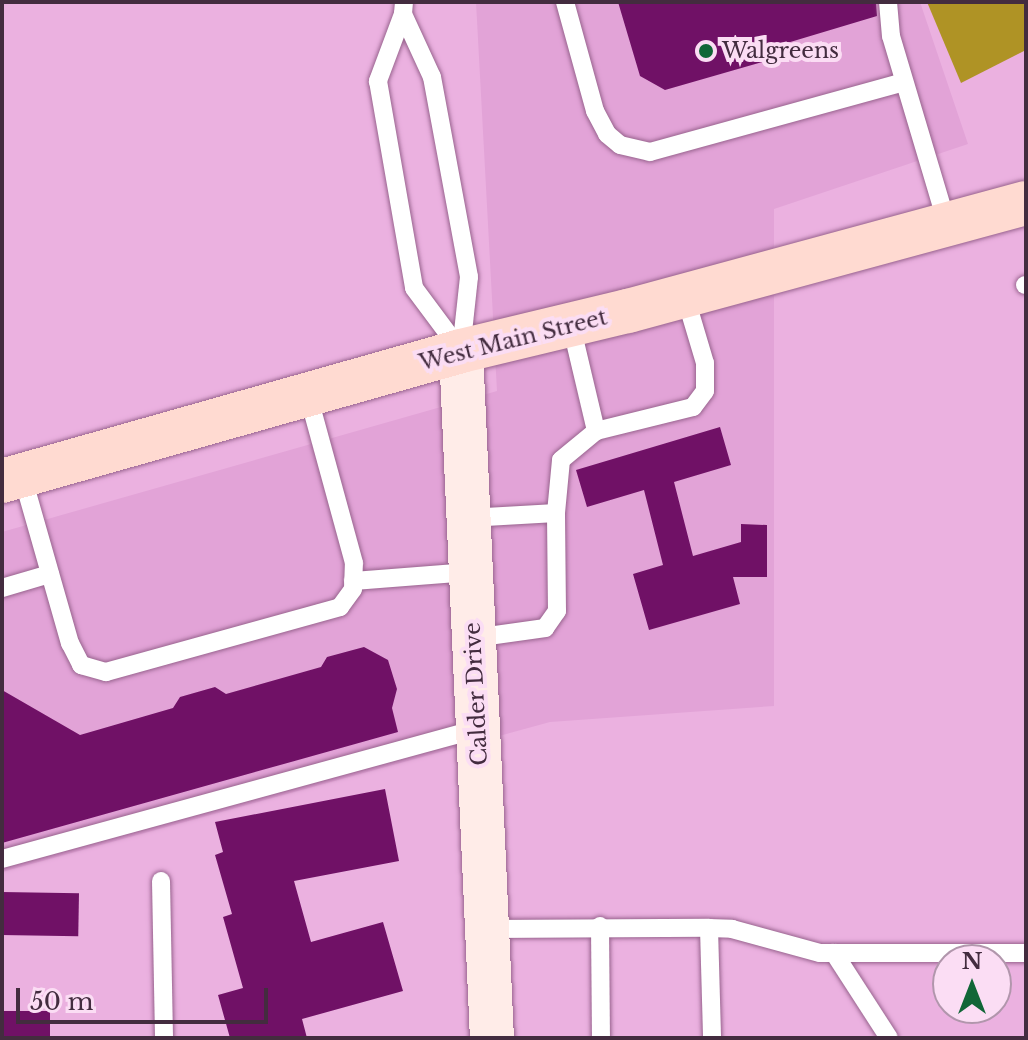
<!DOCTYPE html>
<html>
<head>
<meta charset="utf-8">
<style>
	body { margin:0 }
	#map { position:relative; width:1028px; height:1040px; overflow:hidden; background:#ebb1e0; font-family:"Libre Baskerville",serif }
	div>[style] { position:absolute }
	[style*='--x'] { left:calc(var(--x)*1px); top:calc(var(--y)*1px); width:calc(var(--w)*1px); rotate:calc(var(--a)*1deg) }
	.built>* { inset:0; background:#e2a3d7 }
	.forest>* { inset:0; background:#af9325 }
	.building>* { inset:0; background:#701166; transform-origin:0 0 }
	.roads { filter:drop-shadow(0 0 2px #98638e) drop-shadow(0 0 2px #98638e) }
	.lane>* { height:18px; margin:-9px; padding:0 9px; transform-origin:9px; border-radius:9px; background:#fff }
	.secondary>* { height:44px; margin:-22px; padding:0 22px; transform-origin:22px; border-radius:22px; background:#ffece8 }
	.primary>* { height:44px; margin:-22px; padding:0 22px; transform-origin:22px; border-radius:22px; background:#ffdad1 }
	.dots>* { width:22px; height:22px; translate:-50% -50%; box-sizing:border-box; border:4px solid #fbddf4; border-radius:50% }
	span { translate:-50% -50%; white-space:nowrap; text-align:center; line-height:1.15; -webkit-text-stroke:8px #fbddf4; paint-order:stroke }
	.poi-label { font-size:22px; color:#432c3f }
	.left { translate:0 -50%; text-align:left }
	.street-label { font-size:22px; color:#432c3f }
	.frame { position:absolute; inset:0; border:4px solid #432c3f; pointer-events:none }
	.north { position:absolute; left:932px; top:944px; width:80px; height:80px; box-sizing:border-box; background:#fbddf4; border:2px solid #b196ac; border-radius:50%; rotate:0deg; font-size:22px; font-weight:700; line-height:32px; text-align:center; color:#432c3f }
	.north::after { content:''; display:block; margin:auto; width:28px; height:36px; background:#116637; clip-path:polygon(50% 0,100% 100%,50% 72%,0 100%) }
	.scale { position:absolute; left:16px; top:988px; width:252px; height:36px; box-sizing:border-box; border:4px solid #432c3f; border-top:0; padding-left:10px; font-size:24px; line-height:28px; white-space:nowrap; color:#432c3f; -webkit-text-stroke:6px #fbddf4; paint-order:stroke }
</style>
</head>
<body>
<div id="map">
	<div class="built">
		<i style="clip-path:polygon(476px 2px,920px 2px,968px 144px,774px 209px,774px 706px,550px 722px,2px 872px,2px 532px,497px 391px)"></i>
	</div>
	<div class="forest">
		<i style="clip-path:polygon(927px 2px,1026px 2px,1026px 50px,961px 83px)"></i>
	</div>
	<div class="building">
		<i style="clip-path:polygon(618px 2px,876px 2px,877px 16px,777px 46px,780px 57px,665px 90px,640px 76px)"></i>
		<i style="clip-path:polygon(720px 427px,731px 465px,674px 482px,693px 556px,741px 542px,741px 524px,767px 525px,767px 577px,733px 577px,740px 604px,649px 630px,633px 574px,663px 565px,644px 490px,587px 507px,576px 470px)"></i>
		<i style="clip-path:polygon(364px 647px,388px 660px,397px 689px,392px 708px,398px 732px,2px 843px,2px 690px,80px 735px,173px 708px,180px 697px,215px 687px,226px 694px,321px 667px,327px 657px)"></i>
		<i style="clip-path:polygon(385px 789px,399px 861px,294px 881px,311px 942px,383px 922px,403px 991px,302px 1019px,307px 1038px,230px 1038px,218px 995px,243px 988px,223px 917px,232px 914px,215px 855px,223px 852px,215px 822px)"></i>
		<i style="left:2px;top:892px;width:77px;height:43px;rotate:1deg"></i>
		<i style="left:50px;top:1011px;width:27px;height:48px;rotate:90deg"></i>
	</div>
	<div class="roads">
		<div class="lane">
			<i style="--x:404;--y:2;--w:12;--a:95"></i>
			<i style="--x:403;--y:14;--w:72;--a:110.5"></i>
			<i style="--x:378;--y:81;--w:210;--a:80.1"></i>
			<i style="--x:414;--y:288;--w:79;--a:53.3"></i>
			<i style="--x:565;--y:2;--w:113;--a:74.6"></i>
			<i style="--x:595;--y:111;--w:26;--a:62"></i>
			<i style="--x:607;--y:134;--w:17;--a:40"></i>
			<i style="--x:620;--y:145;--w:31;--a:13"></i>
			<i style="--x:650;--y:152;--w:263;--a:-15.4"></i>
			<i style="--x:888;--y:2;--w:34;--a:85"></i>
			<i style="--x:891;--y:36;--w:196;--a:73.4"></i>
			<i style="--x:403;--y:14;--w:69;--a:65.3"></i>
			<i style="--x:432;--y:77;--w:203;--a:79.5"></i>
			<i style="--x:469;--y:277;--w:74;--a:96.2"></i>
			<i style="--x:1025;--y:285;--w:1;--a:0"></i>
			<i style="--x:571;--y:325;--w:109;--a:76.7"></i>
			<i style="--x:22;--y:475;--w:175;--a:74.1"></i>
			<i style="--x:70;--y:643;--w:25;--a:63"></i>
			<i style="--x:81;--y:665;--w:26;--a:16"></i>
			<i style="--x:106;--y:672;--w:243;--a:-15.5"></i>
			<i style="--x:340;--y:607;--w:22;--a:-54"></i>
			<i style="--x:353;--y:589;--w:26;--a:-88"></i>
			<i style="--x:354;--y:563;--w:174;--a:-105.3"></i>
			<i style="--x:468;--y:518;--w:88;--a:-3.3"></i>
			<i style="--x:353;--y:581;--w:117;--a:-4.4"></i>
			<i style="--x:2;--y:588;--w:50;--a:-16.3"></i>
			<i style="--x:474;--y:638;--w:72;--a:-8"></i>
			<i style="--x:545;--y:628;--w:21;--a:-55"></i>
			<i style="--x:557;--y:611;--w:98;--a:-90.6"></i>
			<i style="--x:556;--y:513;--w:53;--a:-84.6"></i>
			<i style="--x:561;--y:460;--w:45;--a:-39.6"></i>
			<i style="--x:596;--y:431;--w:100;--a:-13.9"></i>
			<i style="--x:693;--y:407;--w:20;--a:-53"></i>
			<i style="--x:705;--y:391;--w:28;--a:-90"></i>
			<i style="--x:705;--y:363;--w:70;--a:-106.6"></i>
			<i style="--x:2;--y:859;--w:493;--a:-15.3"></i>
			<i style="--x:161;--y:881;--w:157;--a:88.9"></i>
			<i style="--x:600;--y:926;--w:112;--a:89.5"></i>
			<i style="--x:709;--y:928;--w:110;--a:88.4"></i>
			<i style="--x:487;--y:929;--w:222;--a:-0.3"></i>
			<i style="--x:709;--y:928;--w:23;--a:2"></i>
			<i style="--x:732;--y:929;--w:91;--a:15.3"></i>
			<i style="--x:820;--y:953;--w:206;--a:0"></i>
			<i style="--x:834;--y:953;--w:101;--a:57.1"></i>
		</div>
		<div class="secondary">
			<i style="--x:461;--y:351;--w:688;--a:87.42"></i>
		</div>
		<div class="primary">
			<i style="--x:2;--y:481;--w:477;--a:-15.8"></i>
			<i style="--x:461;--y:351;--w:172;--a:-13.5"></i>
			<i style="--x:628;--y:311;--w:412;--a:-15.2"></i>
		</div>
	</div>
	<div class="dots">
		<i style="left:706px;top:51px;background:#116637"></i>
	</div>
	<div class="poi-label">
		<span class="left" style="left:722px;top:51px">Walgreens</span>
	</div>
	<div class="street-label">
		<span style="left:513px;top:340px;rotate:-14deg">West Main Street</span>
		<span style="left:476px;top:694px;rotate:-93deg">Calder Drive</span>
	</div>
	<div class="frame"></div>
	<div class="north">N</div>
	<div class="scale">50 m</div>
</div>
</body>
</html>
